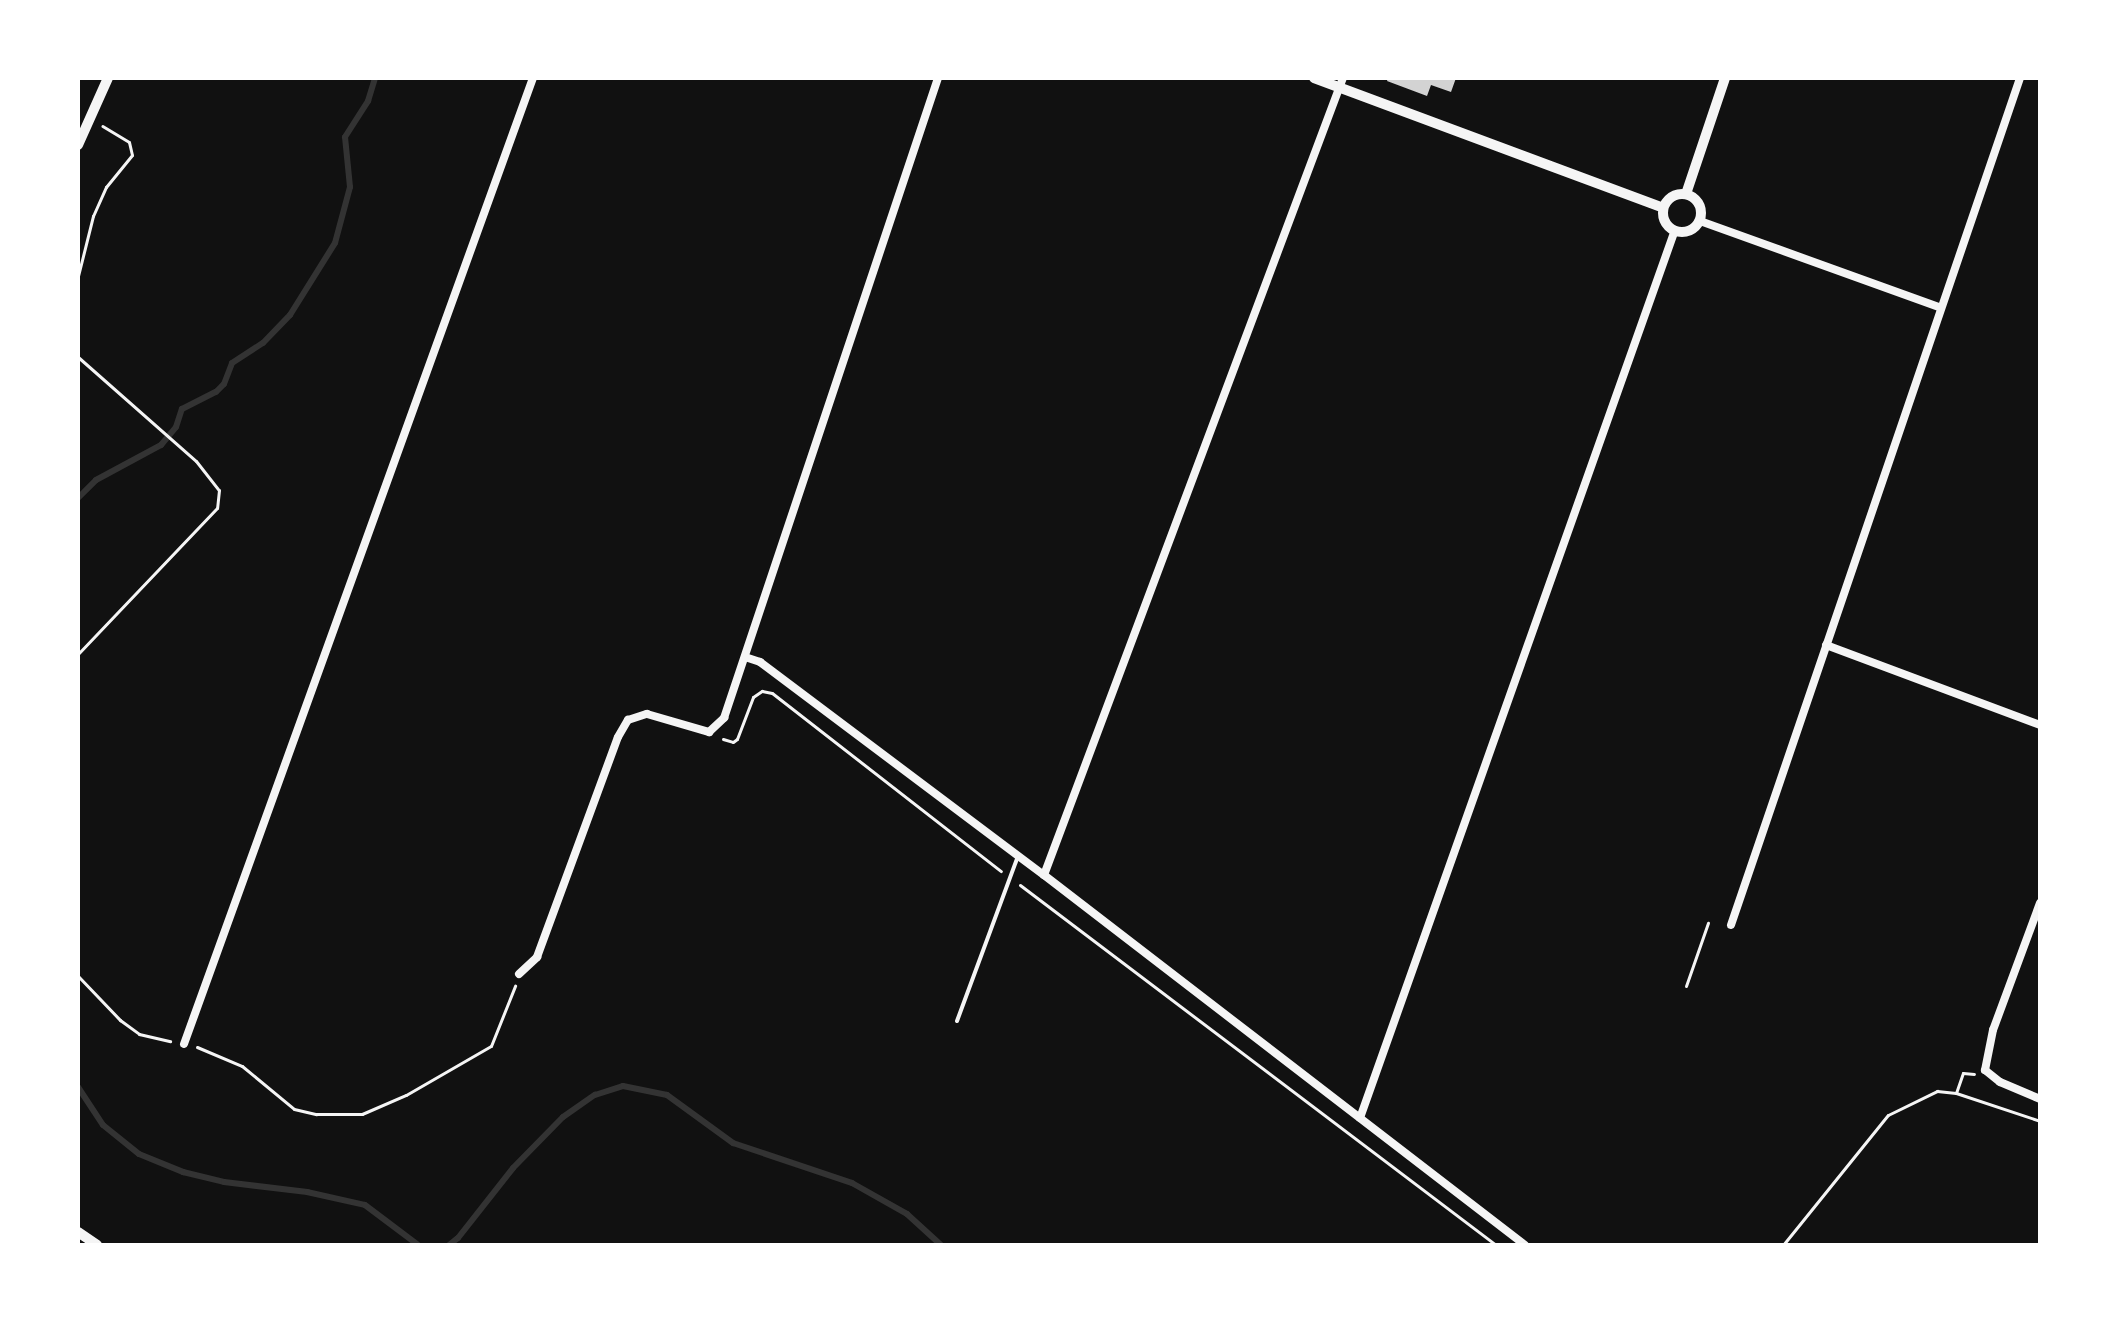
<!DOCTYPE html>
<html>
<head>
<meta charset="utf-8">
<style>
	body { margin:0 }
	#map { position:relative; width:2118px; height:1323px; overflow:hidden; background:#111; font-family:"Source Sans 3",sans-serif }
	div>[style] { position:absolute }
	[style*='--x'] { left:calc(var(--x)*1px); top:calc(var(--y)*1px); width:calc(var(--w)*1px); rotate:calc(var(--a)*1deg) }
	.stream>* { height:6px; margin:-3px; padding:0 3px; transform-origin:3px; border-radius:3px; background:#333 }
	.building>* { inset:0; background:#d3d3d3 }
	.path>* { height:3px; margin:-1.5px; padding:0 1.5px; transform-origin:1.5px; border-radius:1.5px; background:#f5f5f5 }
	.service>* { height:4px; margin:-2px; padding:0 2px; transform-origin:2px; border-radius:2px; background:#f5f5f5 }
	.minor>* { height:8px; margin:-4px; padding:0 4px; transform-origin:4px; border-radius:4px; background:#f5f5f5 }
	.tertiary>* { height:10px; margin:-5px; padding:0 5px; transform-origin:5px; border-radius:5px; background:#f5f5f5 }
	.tertiary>.ring { margin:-5px; padding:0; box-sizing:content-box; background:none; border:10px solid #f5f5f5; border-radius:50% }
	span { translate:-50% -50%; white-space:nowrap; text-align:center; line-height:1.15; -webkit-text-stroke:6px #fff; paint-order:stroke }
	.frame { position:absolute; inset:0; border:80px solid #fff; pointer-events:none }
</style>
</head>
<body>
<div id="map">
	<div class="stream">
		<i style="--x:78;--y:498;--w:25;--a:-45"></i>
		<i style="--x:96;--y:480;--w:74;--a:-28.3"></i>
		<i style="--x:161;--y:445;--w:23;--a:-50"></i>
		<i style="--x:176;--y:427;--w:19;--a:-72"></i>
		<i style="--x:182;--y:409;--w:38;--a:-27"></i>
		<i style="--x:216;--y:392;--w:11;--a:-45"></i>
		<i style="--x:224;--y:384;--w:22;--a:-69"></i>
		<i style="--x:232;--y:363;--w:37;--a:-33"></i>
		<i style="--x:263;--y:343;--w:39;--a:-46"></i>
		<i style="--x:290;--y:315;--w:85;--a:-58"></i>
		<i style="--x:335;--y:243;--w:58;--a:-75"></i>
		<i style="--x:350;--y:187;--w:50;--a:-95.7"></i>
		<i style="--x:345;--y:137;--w:43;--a:-57.4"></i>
		<i style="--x:368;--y:101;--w:24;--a:-73"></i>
		<i style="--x:78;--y:1087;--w:45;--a:56.7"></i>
		<i style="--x:103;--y:1125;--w:46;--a:38.9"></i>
		<i style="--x:139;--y:1154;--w:48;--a:22.2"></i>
		<i style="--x:183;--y:1172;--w:42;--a:13.7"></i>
		<i style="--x:224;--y:1182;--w:84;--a:6.9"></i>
		<i style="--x:307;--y:1192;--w:59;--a:12.6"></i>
		<i style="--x:365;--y:1205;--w:66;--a:37"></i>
		<i style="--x:449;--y:1245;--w:11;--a:-38"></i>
		<i style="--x:458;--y:1238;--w:89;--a:-51.8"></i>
		<i style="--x:513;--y:1168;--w:71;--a:-45.6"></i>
		<i style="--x:563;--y:1117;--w:39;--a:-35"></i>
		<i style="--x:595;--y:1095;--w:29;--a:-18"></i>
		<i style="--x:623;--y:1086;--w:45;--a:11.6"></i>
		<i style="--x:667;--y:1095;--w:82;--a:36"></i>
		<i style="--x:733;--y:1143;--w:126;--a:18.6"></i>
		<i style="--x:852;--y:1183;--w:63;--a:29.4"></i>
		<i style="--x:907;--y:1214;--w:46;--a:42.4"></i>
	</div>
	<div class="building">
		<i style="clip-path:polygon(1388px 78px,1456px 78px,1451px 92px,1431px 85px,1427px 96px,1387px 81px)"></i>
	</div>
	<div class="path">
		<i style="--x:78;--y:276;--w:62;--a:-76"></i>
		<i style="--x:93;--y:216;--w:32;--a:-66"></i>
		<i style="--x:106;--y:187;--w:41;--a:-50.9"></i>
		<i style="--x:132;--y:155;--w:13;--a:-103"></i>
		<i style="--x:129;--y:142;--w:31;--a:-149"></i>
		<i style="--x:78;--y:357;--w:157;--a:41.4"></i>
		<i style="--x:196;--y:461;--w:37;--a:52"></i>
		<i style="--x:219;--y:490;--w:18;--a:96"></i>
		<i style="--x:217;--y:508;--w:202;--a:133.6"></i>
		<i style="--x:723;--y:739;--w:10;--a:17"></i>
		<i style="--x:733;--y:742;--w:5;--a:-37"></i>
		<i style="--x:737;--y:739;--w:45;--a:-69.1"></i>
		<i style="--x:753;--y:697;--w:11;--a:-34"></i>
		<i style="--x:762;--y:691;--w:10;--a:11"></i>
		<i style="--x:772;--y:693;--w:290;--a:37.9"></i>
		<i style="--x:1020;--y:885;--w:597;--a:37.1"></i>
		<i style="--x:78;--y:976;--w:61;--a:46.3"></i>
		<i style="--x:120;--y:1020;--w:24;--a:36"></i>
		<i style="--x:139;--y:1034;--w:32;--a:13"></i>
		<i style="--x:1686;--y:986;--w:67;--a:-70.8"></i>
		<i style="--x:197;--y:1047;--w:49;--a:22.9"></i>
		<i style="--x:242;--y:1066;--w:67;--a:39.6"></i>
		<i style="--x:294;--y:1109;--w:23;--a:13"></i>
		<i style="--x:316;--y:1114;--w:46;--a:0"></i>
		<i style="--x:362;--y:1114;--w:48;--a:-23.4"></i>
		<i style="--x:406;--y:1095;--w:98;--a:-30"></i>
		<i style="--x:491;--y:1046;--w:65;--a:-68.2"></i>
		<i style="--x:1956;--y:1093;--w:21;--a:-71"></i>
		<i style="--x:1963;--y:1073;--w:11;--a:5"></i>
		<i style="--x:1783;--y:1245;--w:167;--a:-51.1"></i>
		<i style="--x:1888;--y:1115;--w:55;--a:-26.1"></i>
		<i style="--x:1937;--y:1091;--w:19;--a:6"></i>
		<i style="--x:1956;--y:1093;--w:89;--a:18.4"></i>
	</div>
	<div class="service">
		<i style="--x:957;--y:1021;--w:176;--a:-69.7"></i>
	</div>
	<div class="minor">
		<i style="--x:1700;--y:221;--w:256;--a:19.8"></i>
		<i style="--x:1826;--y:645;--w:228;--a:20.5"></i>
		<i style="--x:745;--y:657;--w:16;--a:18"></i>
		<i style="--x:760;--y:662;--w:355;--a:36.9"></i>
		<i style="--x:1044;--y:875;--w:607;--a:37.57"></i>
		<i style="--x:1044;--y:875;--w:851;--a:-69.44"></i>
		<i style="--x:2040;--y:903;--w:135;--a:110.3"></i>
		<i style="--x:1993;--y:1030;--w:41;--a:101.3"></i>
		<i style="--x:1985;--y:1070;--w:19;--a:39"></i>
		<i style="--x:2000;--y:1082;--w:43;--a:23"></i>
		<i style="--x:1731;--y:925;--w:895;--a:-71.16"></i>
		<i style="--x:519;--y:974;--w:25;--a:-43"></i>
		<i style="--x:537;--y:957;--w:234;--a:-69.8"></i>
		<i style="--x:618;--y:737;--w:20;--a:-60"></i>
		<i style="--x:628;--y:720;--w:20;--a:-18"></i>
		<i style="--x:647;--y:714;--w:65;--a:16.2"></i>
		<i style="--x:709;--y:732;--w:21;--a:-43"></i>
		<i style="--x:724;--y:718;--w:675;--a:-71.51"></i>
		<i style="--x:184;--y:1044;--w:1027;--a:-70.14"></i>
		<i style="--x:1360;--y:1118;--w:942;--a:-70.47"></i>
	</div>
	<div class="tertiary">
		<i style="--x:1314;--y:78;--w:372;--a:20.4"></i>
		<i style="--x:78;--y:145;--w:73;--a:-65.9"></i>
		<i class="ring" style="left:1663px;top:194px;width:28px;height:28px"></i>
		<i style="--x:1686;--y:194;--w:122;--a:-71.4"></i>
		<i style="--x:78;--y:1232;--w:23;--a:34"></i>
	</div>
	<div class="frame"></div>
</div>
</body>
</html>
